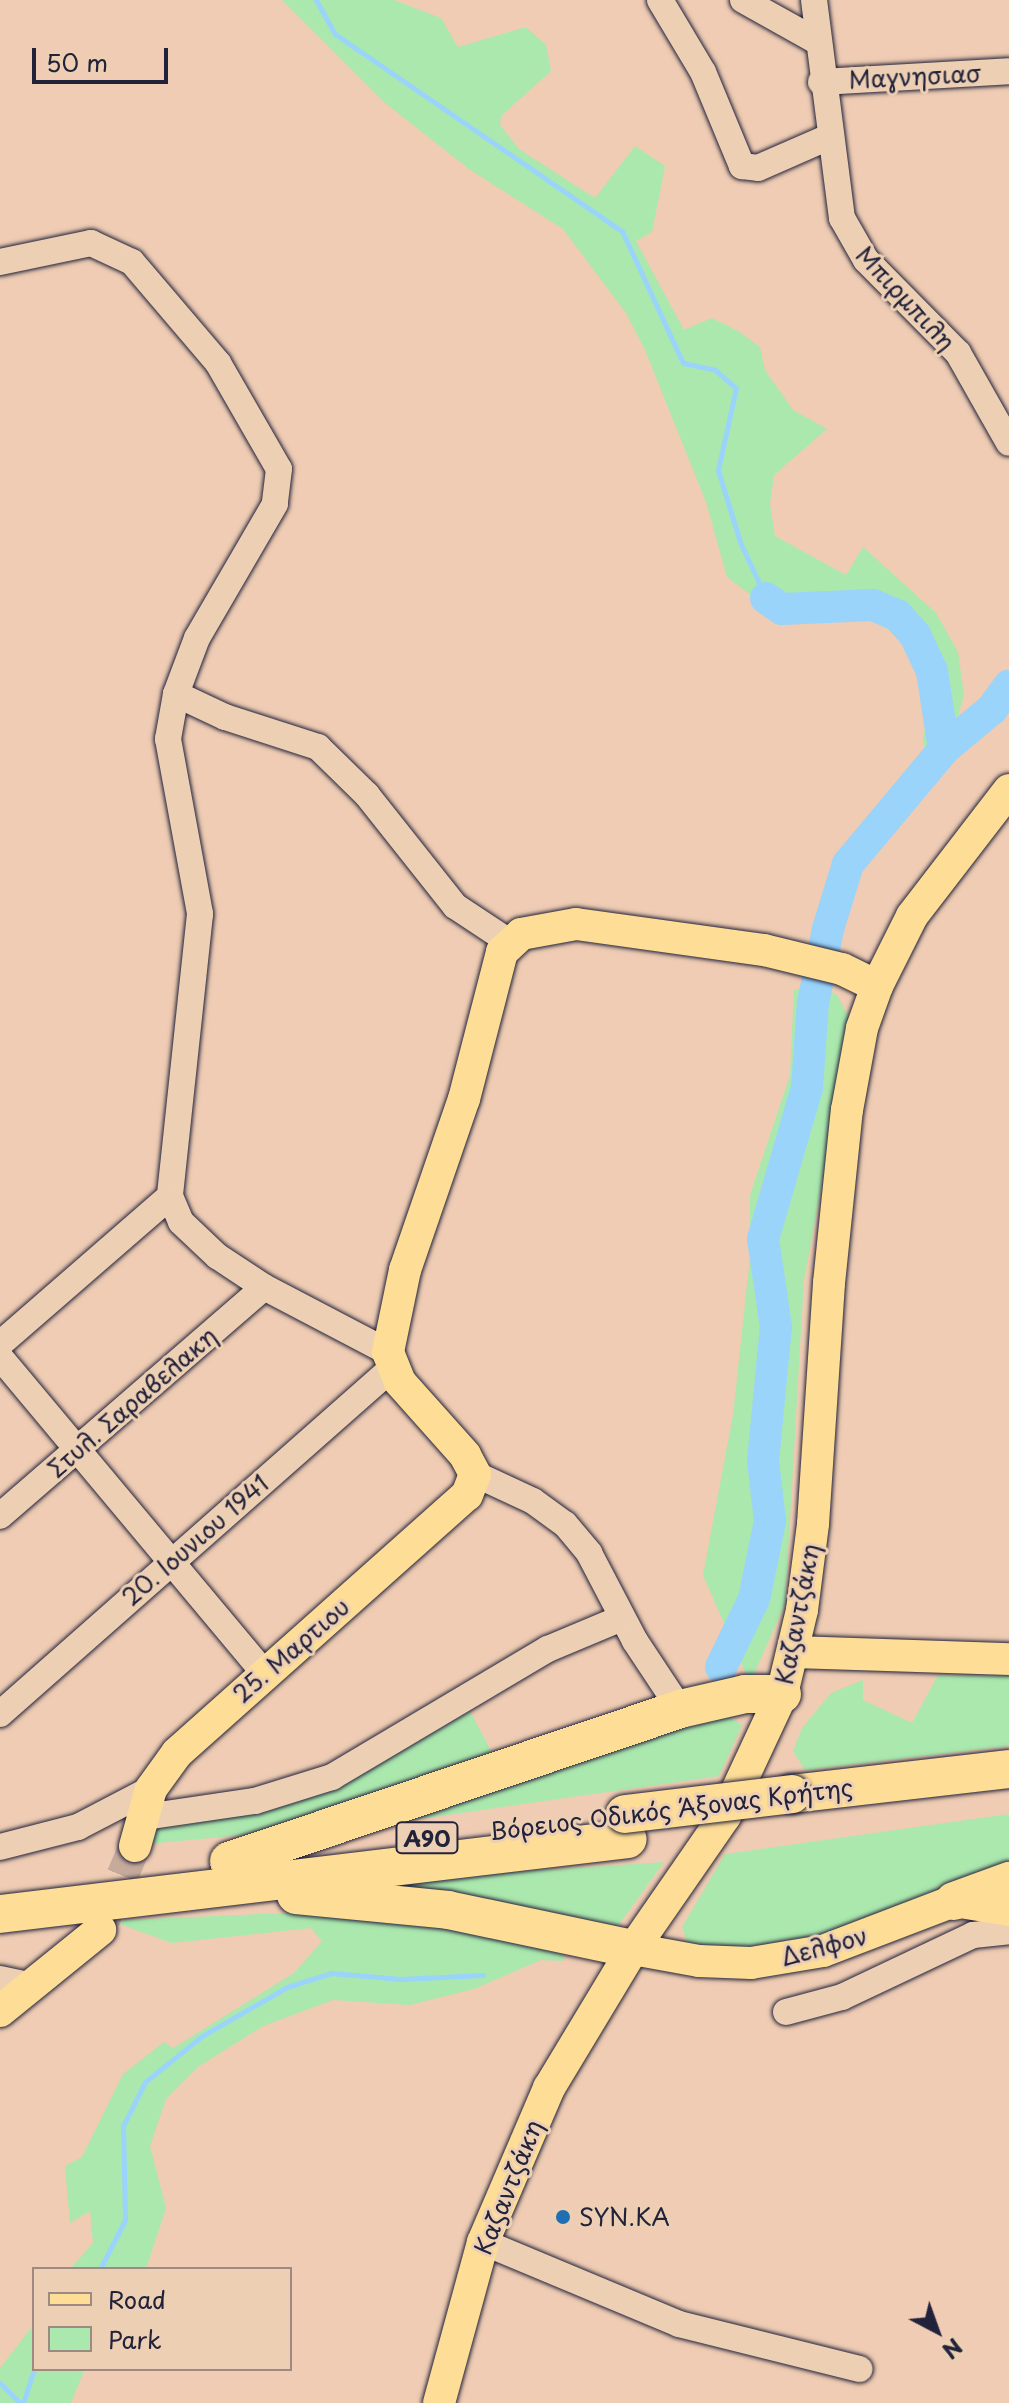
<!DOCTYPE html>
<html>
<head>
<meta charset="utf-8">
<style>
	body { margin:0 }
	#map { position:relative; width:1009px; height:2403px; overflow:hidden; background:#efccb3; font-family:"Playpen Sans",sans-serif }
	div>[style] { position:absolute }
	[style*='--x'] { left:calc(var(--x)*1px); top:calc(var(--y)*1px); width:calc(var(--w)*1px); rotate:calc(var(--a)*1deg) }
	.green>* { inset:0; background:#abe8ae }
	.stream>* { height:5px; margin:-2.5px; padding:0 2.5px; transform-origin:2.5px; border-radius:2.5px; background:#9ad4fa }
	.river>* { height:32px; margin:-16px; padding:0 16px; transform-origin:16px; border-radius:16px; background:#9ad4fa }
	.major-tunnel>* { height:32px; margin-top:-16px; transform-origin:0; background:repeating-linear-gradient(90deg,#c6aa9b 0 32px,transparent 0 48px) }
	.roads { filter:drop-shadow(0 0 2px #22223b) drop-shadow(0 0 2px #22223b) }
	.minor>* { height:26px; margin:-13px; padding:0 13px; transform-origin:13px; border-radius:13px; background:#edd0b3 }
	.major>* { height:32px; margin:-16px; padding:0 16px; transform-origin:16px; border-radius:16px; background:#fedd96 }
	.highway>* { height:38px; margin:-19px; padding:0 19px; transform-origin:19px; border-radius:19px; background:#fedd96 }
	.bridges { filter:drop-shadow(0 0 2px #22223b) drop-shadow(0 0 2px #22223b) }
	.highway-bridge>* { height:38px; margin:-19px; padding:0 19px; transform-origin:19px; border-radius:19px; background:#fedd96 }
	.dots>* { width:22px; height:22px; translate:-50% -50%; box-sizing:border-box; border:4px solid #edd0b3; border-radius:50% }
	span { translate:-50% -50%; white-space:nowrap; text-align:center; line-height:1.15; -webkit-text-stroke:6px #edd0b3; paint-order:stroke }
	.shield-label span { padding:2px 6px; background:#edd0b3; border:2px solid; border-radius:6px; -webkit-text-stroke-width:0 }
	.shield-label { font-size:22px; color:#22223b; font-weight:700 }
	.street-label { font-size:24px; color:#22223b }
	.poi-label { font-size:24px; color:#22223b }
	.left { translate:0 -50%; text-align:left }
	.legend { position:absolute; left:32px; top:2267px; width:260px; height:104px; box-sizing:border-box; background:#edd0b3; border:2px solid #9c8a83; margin:0; padding:10px 14px; list-style:none; font-size:24px; color:#22223b }
	.legend li { display:flex; align-items:center; gap:16px; height:40px }
	.legend b { width:40px; border:2px solid #9c8a83 }
	.north { position:absolute; left:897px; top:2291px; width:80px; height:80px; -webkit-text-stroke:6px #edd0b3; paint-order:stroke; rotate:139deg; font-size:22px; font-weight:700; line-height:32px; text-align:center; color:#22223b }
	.north::after { content:''; display:block; margin:auto; width:28px; height:36px; background:#22223b; clip-path:polygon(50% 0,100% 100%,50% 72%,0 100%) }
	.scale { position:absolute; left:32px; top:48px; width:136px; height:36px; box-sizing:border-box; border:4px solid #22223b; border-top:0; padding-left:10px; font-size:24px; line-height:28px; white-space:nowrap; color:#22223b; -webkit-text-stroke:6px #edd0b3; paint-order:stroke }
</style>
</head>
<body>
<div id="map">
	<div class="green">
		<i style="clip-path:polygon(282px 0,394px 0,441px 18px,458px 47px,526px 27px,546px 45px,551px 71px,501px 116px,500px 125px,519px 149px,595px 198px,635px 146px,665px 166px,652px 232px,636px 241px,684px 330px,712px 318px,738px 331px,760px 347px,765px 370px,793px 410px,827px 429px,774px 475px,770px 503px,775px 536px,846px 575px,863px 547px,936px 613px,958px 652px,964px 695px,955px 728px,958px 751px,932px 775px,923px 741px,928px 707px,923px 681px,902px 635px,879px 622px,855px 618px,780px 618px,727px 577px,706px 502px,645px 350px,626px 313px,563px 229px,469px 169px,385px 103px)"></i>
		<i style="clip-path:polygon(820px 986px,837px 995px,852px 1023px,804px 1280px,785px 1604px,750px 1683px,703px 1575px,733px 1415px,750px 1257px,750px 1195px,790px 1075px,794px 990px)"></i>
		<i style="clip-path:polygon(938px 1675px,1009px 1676px,1009px 1746px,805px 1770px,793px 1751px,802px 1728px,831px 1693px,863px 1680px,863px 1700px,912px 1723px)"></i>
		<i style="clip-path:polygon(470px 1711px,499px 1766px,359px 1811px,242px 1835px,148px 1844px,158px 1823px,296px 1803px,397px 1754px)"></i>
		<i style="clip-path:polygon(727px 1715px,742px 1725px,719px 1776px,391px 1823px,688px 1719px)"></i>
		<i style="clip-path:polygon(1009px 1814px,1009px 1875px,791px 1945px,708px 1950px,687px 1942px,682px 1927px,725px 1854px)"></i>
		<i style="clip-path:polygon(664px 1862px,618px 1926px,358px 1888px,467px 1875px)"></i>
		<i style="clip-path:polygon(373px 1909px,563px 1944px,564px 1961px,541px 1960px,474px 1989px,409px 2005px,333px 2000px,263px 2026px,198px 2067px,166px 2099px,150px 2146px,166px 2208px,146px 2269px,70px 2269px,93px 2243px,90px 2211px,70px 2223px,65px 2166px,82px 2157px,123px 2074px,164px 2042px,173px 2048px,294px 1973px,322px 1941px,311px 1928px,172px 1943px,119px 1924px,124px 1920px)"></i>
		<i style="clip-path:polygon(34px 2324px,34px 2369px,85px 2369px,71px 2403px,0 2403px,0 2368px)"></i>
	</div>
	<div class="stream">
		<i style="--x:316;--y:0;--w:39;--a:61"></i>
		<i style="--x:335;--y:34;--w:348;--a:34.5"></i>
		<i style="--x:622;--y:231;--w:145;--a:65.2"></i>
		<i style="--x:683;--y:363;--w:33;--a:12"></i>
		<i style="--x:715;--y:370;--w:28;--a:41"></i>
		<i style="--x:736;--y:388;--w:84;--a:102.4"></i>
		<i style="--x:718;--y:470;--w:75;--a:73"></i>
		<i style="--x:740;--y:542;--w:62;--a:65.1"></i>
		<i style="--x:100;--y:2269;--w:55;--a:-63"></i>
		<i style="--x:125;--y:2220;--w:94;--a:-91.2"></i>
		<i style="--x:123;--y:2126;--w:49;--a:-63.4"></i>
		<i style="--x:145;--y:2082;--w:73;--a:-38.9"></i>
		<i style="--x:202;--y:2036;--w:98;--a:-30"></i>
		<i style="--x:287;--y:1987;--w:46;--a:-17.7"></i>
		<i style="--x:331;--y:1973;--w:70;--a:4.9"></i>
		<i style="--x:401;--y:1979;--w:82;--a:-2.8"></i>
		<i style="--x:0;--y:2383;--w:28;--a:45"></i>
		<i style="--x:23;--y:2403;--w:36;--a:-72"></i>
	</div>
	<div class="river">
		<i style="--x:766;--y:598;--w:19;--a:35"></i>
		<i style="--x:782;--y:609;--w:91;--a:-2.5"></i>
		<i style="--x:873;--y:605;--w:26;--a:23"></i>
		<i style="--x:897;--y:615;--w:27;--a:48"></i>
		<i style="--x:915;--y:635;--w:40;--a:65"></i>
		<i style="--x:932;--y:671;--w:79;--a:81.3"></i>
		<i style="--x:721;--y:1667;--w:76;--a:-64.1"></i>
		<i style="--x:754;--y:1599;--w:80;--a:-78.4"></i>
		<i style="--x:770;--y:1521;--w:60;--a:-96.7"></i>
		<i style="--x:763;--y:1461;--w:135;--a:-84.5"></i>
		<i style="--x:776;--y:1327;--w:89;--a:-98.4"></i>
		<i style="--x:763;--y:1239;--w:157;--a:-73.8"></i>
		<i style="--x:807;--y:1088;--w:85;--a:-86"></i>
		<i style="--x:813;--y:1003;--w:76;--a:-78.5"></i>
		<i style="--x:828;--y:929;--w:68;--a:-72.9"></i>
		<i style="--x:848;--y:864;--w:150;--a:-50.1"></i>
		<i style="--x:944;--y:749;--w:62;--a:-39.8"></i>
		<i style="--x:992;--y:709;--w:29;--a:-54"></i>
	</div>
	<div class="major-tunnel">
		<i style="--x:104;--y:1920;--w:80;--a:-67.3"></i>
	</div>
	<div class="roads">
		<div class="minor">
			<i style="--x:660;--y:0;--w:84;--a:59.2"></i>
			<i style="--x:703;--y:72;--w:102;--a:67.5"></i>
			<i style="--x:742;--y:166;--w:16;--a:7"></i>
			<i style="--x:758;--y:168;--w:77;--a:-23.6"></i>
			<i style="--x:743;--y:0;--w:86;--a:29.2"></i>
			<i style="--x:814;--y:0;--w:220;--a:82.7"></i>
			<i style="--x:842;--y:218;--w:48;--a:60.3"></i>
			<i style="--x:866;--y:260;--w:131;--a:45.3"></i>
			<i style="--x:958;--y:353;--w:103;--a:60.5"></i>
			<i style="--x:821;--y:82;--w:188;--a:-3.3"></i>
			<i style="--x:0;--y:262;--w:93;--a:-11.8"></i>
			<i style="--x:91;--y:243;--w:45;--a:24.9"></i>
			<i style="--x:132;--y:262;--w:133;--a:49.6"></i>
			<i style="--x:218;--y:363;--w:122;--a:60.1"></i>
			<i style="--x:279;--y:469;--w:35;--a:97"></i>
			<i style="--x:275;--y:504;--w:155;--a:120.2"></i>
			<i style="--x:197;--y:638;--w:60;--a:110.6"></i>
			<i style="--x:176;--y:694;--w:46;--a:100.1"></i>
			<i style="--x:168;--y:739;--w:178;--a:79.6"></i>
			<i style="--x:200;--y:914;--w:284;--a:96.1"></i>
			<i style="--x:170;--y:1196;--w:28;--a:67"></i>
			<i style="--x:181;--y:1222;--w:50;--a:43.4"></i>
			<i style="--x:217;--y:1256;--w:56;--a:33.4"></i>
			<i style="--x:264;--y:1287;--w:140;--a:27.7"></i>
			<i style="--x:176;--y:694;--w:54;--a:25.1"></i>
			<i style="--x:225;--y:717;--w:98;--a:17.9"></i>
			<i style="--x:318;--y:747;--w:69;--a:44.4"></i>
			<i style="--x:367;--y:795;--w:142;--a:51.6"></i>
			<i style="--x:455;--y:906;--w:67;--a:33.5"></i>
			<i style="--x:0;--y:1344;--w:225;--a:-41"></i>
			<i style="--x:0;--y:1357;--w:413;--a:50.1"></i>
			<i style="--x:475;--y:1474;--w:64;--a:25"></i>
			<i style="--x:533;--y:1501;--w:39;--a:36"></i>
			<i style="--x:565;--y:1524;--w:38;--a:50"></i>
			<i style="--x:589;--y:1553;--w:99;--a:62.4"></i>
			<i style="--x:635;--y:1641;--w:82;--a:56.5"></i>
			<i style="--x:0;--y:1516;--w:349;--a:-40.9"></i>
			<i style="--x:0;--y:1714;--w:523;--a:-41.43"></i>
			<i style="--x:145;--y:1817;--w:111;--a:-8.3"></i>
			<i style="--x:255;--y:1801;--w:81;--a:-17.3"></i>
			<i style="--x:332;--y:1777;--w:251;--a:-30.7"></i>
			<i style="--x:548;--y:1649;--w:80;--a:-22.7"></i>
			<i style="--x:0;--y:1847;--w:81;--a:-14.4"></i>
			<i style="--x:78;--y:1827;--w:82;--a:-27.5"></i>
			<i style="--x:0;--y:1979;--w:30;--a:12"></i>
			<i style="--x:786;--y:2012;--w:58;--a:-15"></i>
			<i style="--x:842;--y:1997;--w:145;--a:-25.3"></i>
			<i style="--x:973;--y:1935;--w:36;--a:-6"></i>
			<i style="--x:483;--y:2242;--w:212;--a:22.7"></i>
			<i style="--x:679;--y:2324;--w:186;--a:14"></i>
		</div>
		<div class="major">
			<i style="--x:795;--y:1652;--w:214;--a:1.9"></i>
			<i style="--x:135;--y:1846;--w:59;--a:-74.3"></i>
			<i style="--x:151;--y:1789;--w:44;--a:-54.2"></i>
			<i style="--x:177;--y:1753;--w:388;--a:-41.7"></i>
			<i style="--x:467;--y:1495;--w:22;--a:-69"></i>
			<i style="--x:475;--y:1474;--w:21;--a:-118"></i>
			<i style="--x:465;--y:1455;--w:98;--a:-131.7"></i>
			<i style="--x:400;--y:1382;--w:32;--a:-112"></i>
			<i style="--x:388;--y:1352;--w:84;--a:-78.3"></i>
			<i style="--x:405;--y:1270;--w:181;--a:-71"></i>
			<i style="--x:464;--y:1099;--w:152;--a:-75.5"></i>
			<i style="--x:502;--y:952;--w:26;--a:-43"></i>
			<i style="--x:521;--y:934;--w:56;--a:-10.3"></i>
			<i style="--x:576;--y:924;--w:190;--a:7.9"></i>
			<i style="--x:764;--y:950;--w:80;--a:13.7"></i>
			<i style="--x:842;--y:969;--w:39;--a:26"></i>
			<i style="--x:633;--y:1949;--w:67;--a:10.3"></i>
			<i style="--x:699;--y:1961;--w:52;--a:2.2"></i>
			<i style="--x:751;--y:1963;--w:73;--a:-9.5"></i>
			<i style="--x:823;--y:1951;--w:140;--a:-20.9"></i>
			<i style="--x:954;--y:1901;--w:56;--a:9.3"></i>
			<i style="--x:0;--y:2011;--w:129;--a:-39"></i>
			<i style="--x:439;--y:2403;--w:167;--a:-74.7"></i>
			<i style="--x:483;--y:2242;--w:168;--a:-66.8"></i>
			<i style="--x:549;--y:2088;--w:162;--a:-58.9"></i>
			<i style="--x:633;--y:1949;--w:162;--a:-55.3"></i>
			<i style="--x:725;--y:1816;--w:135;--a:-65"></i>
			<i style="--x:782;--y:1694;--w:86;--a:-76.6"></i>
			<i style="--x:802;--y:1610;--w:87;--a:-82.7"></i>
			<i style="--x:813;--y:1524;--w:242;--a:-86.2"></i>
			<i style="--x:829;--y:1283;--w:174;--a:-84.1"></i>
			<i style="--x:847;--y:1110;--w:83;--a:-79.6"></i>
			<i style="--x:862;--y:1028;--w:45;--a:-70.3"></i>
			<i style="--x:877;--y:986;--w:78;--a:-63.4"></i>
			<i style="--x:912;--y:916;--w:159;--a:-52.4"></i>
		</div>
		<div class="highway">
			<i style="--x:792;--y:1794;--w:218;--a:-6.6"></i>
			<i style="--x:229;--y:1861;--w:476;--a:-18.6"></i>
			<i style="--x:680;--y:1709;--w:67;--a:-13"></i>
			<i style="--x:745;--y:1694;--w:37;--a:0"></i>
			<i style="--x:296;--y:1895;--w:153;--a:5.6"></i>
			<i style="--x:448;--y:1910;--w:189;--a:11.9"></i>
			<i style="--x:954;--y:1901;--w:59;--a:-20"></i>
			<i style="--x:0;--y:1914;--w:632;--a:-6.81"></i>
		</div>
	</div>
	<div class="bridges">
		<div class="highway-bridge">
			<i style="--x:625;--y:1814;--w:168;--a:-6.8"></i>
		</div>
	</div>
	<div class="dots">
		<i style="left:563px;top:2217px;background:#1f6fb2"></i>
	</div>
	<div class="shield-label">
		<span style="left:427px;top:1838px">Α90</span>
	</div>
	<div class="street-label">
		<span style="left:915px;top:76px;rotate:-3deg">Μαγνησιασ</span>
		<span style="left:906px;top:298px;rotate:47deg">Μπιρμπιλη</span>
		<span style="left:132px;top:1402px;rotate:-41deg">Στυλ. Σαραβελακη</span>
		<span style="left:195px;top:1540px;rotate:-41deg">20. Ιουνιου 1941</span>
		<span style="left:797px;top:1614px;rotate:-79deg">Καζαντζάκη</span>
		<span style="left:291px;top:1650px;rotate:-41deg">25. Μαρτιου</span>
		<span style="left:671px;top:1809px;rotate:-7deg">Βόρειος Οδικός Άξονας Κρήτης</span>
		<span style="left:824px;top:1946px;rotate:-15deg">Δελφον</span>
		<span style="left:508px;top:2187px;rotate:-68deg">Καζαντζάκη</span>
	</div>
	<div class="poi-label">
		<span class="left" style="left:579px;top:2217px">SYN.KA</span>
	</div>
	<ul class="legend">
	<li><b style="height:10px;background:#fedd96"></b>Road</li>
	<li><b style="height:22px;background:#abe8ae"></b>Park</li>
	</ul>
	<div class="north">N</div>
	<div class="scale">50 m</div>
</div>
</body>
</html>
